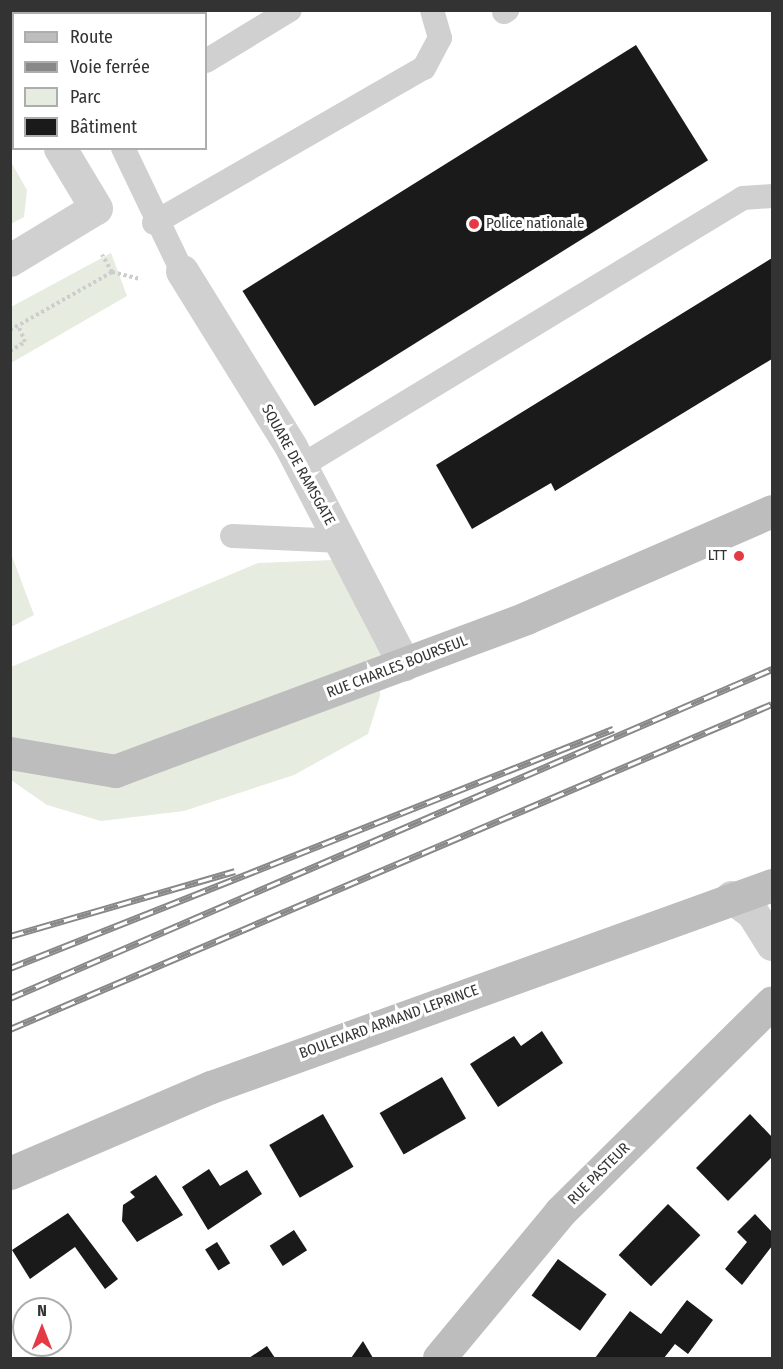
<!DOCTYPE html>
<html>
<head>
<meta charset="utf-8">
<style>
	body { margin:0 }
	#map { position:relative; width:783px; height:1369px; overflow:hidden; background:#fff; font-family:"Fira Sans Condensed",sans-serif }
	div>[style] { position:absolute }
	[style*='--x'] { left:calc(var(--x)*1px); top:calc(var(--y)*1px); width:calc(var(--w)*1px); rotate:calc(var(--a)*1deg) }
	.green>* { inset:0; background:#e6ecdf }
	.building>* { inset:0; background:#1a1a1a; transform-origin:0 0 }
	.path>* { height:4px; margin-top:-2px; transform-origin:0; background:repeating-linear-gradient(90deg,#cdcdcd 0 3px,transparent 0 6px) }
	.lane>* { height:24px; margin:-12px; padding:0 12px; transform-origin:12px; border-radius:12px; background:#d0d0d0 }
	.street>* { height:33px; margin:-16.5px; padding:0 16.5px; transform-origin:16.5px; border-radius:16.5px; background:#d0d0d0 }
	.secondary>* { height:33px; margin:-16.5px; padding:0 16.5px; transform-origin:16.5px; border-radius:16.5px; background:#bdbdbd }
	.rail>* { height:7px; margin-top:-3.5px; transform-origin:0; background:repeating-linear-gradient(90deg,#fff 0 14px,#888 0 28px); box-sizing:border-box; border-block:2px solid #888 }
	.dots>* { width:16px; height:16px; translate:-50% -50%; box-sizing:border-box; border:3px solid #fff; border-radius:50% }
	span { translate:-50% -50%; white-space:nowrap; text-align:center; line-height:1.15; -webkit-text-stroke:6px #fff; paint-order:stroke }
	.poi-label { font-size:15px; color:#333 }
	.left { translate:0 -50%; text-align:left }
	.right { translate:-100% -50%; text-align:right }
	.street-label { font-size:15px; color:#333 }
	.frame { position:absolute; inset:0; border:12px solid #333; pointer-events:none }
	.legend { position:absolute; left:12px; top:12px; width:195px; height:138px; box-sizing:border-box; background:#fff; border:2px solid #adadad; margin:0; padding:8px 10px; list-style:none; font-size:18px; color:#333 }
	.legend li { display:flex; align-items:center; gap:12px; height:30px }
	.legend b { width:30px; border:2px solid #adadad }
	.north { position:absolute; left:12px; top:1297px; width:60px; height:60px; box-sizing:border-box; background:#fff; border:2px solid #adadad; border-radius:50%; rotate:0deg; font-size:16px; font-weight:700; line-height:24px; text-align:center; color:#333 }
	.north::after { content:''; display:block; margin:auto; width:21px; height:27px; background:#e63946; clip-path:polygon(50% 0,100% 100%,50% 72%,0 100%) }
</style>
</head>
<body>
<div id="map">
	<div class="green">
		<i style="clip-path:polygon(11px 162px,27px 190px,24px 217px,11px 224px)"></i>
		<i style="clip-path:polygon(111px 253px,127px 296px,11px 363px,11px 307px)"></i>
		<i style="clip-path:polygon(10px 551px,34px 615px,11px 627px,10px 627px)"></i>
		<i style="clip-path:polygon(333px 560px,382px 631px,380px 696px,368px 734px,294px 775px,184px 811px,101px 821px,47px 805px,11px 780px,11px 667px,258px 563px)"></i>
	</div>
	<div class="building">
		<i style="clip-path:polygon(10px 10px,87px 10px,89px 14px,14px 14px,14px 37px)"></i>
		<i style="left:636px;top:45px;width:136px;height:464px;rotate:58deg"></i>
		<i style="clip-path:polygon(772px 258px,772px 359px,555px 491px,551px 483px,472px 529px,436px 465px)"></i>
		<i style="clip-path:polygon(542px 1031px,563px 1063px,498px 1107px,470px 1064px,514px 1036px,521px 1046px)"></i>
		<i style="left:442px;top:1077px;width:48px;height:72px;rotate:60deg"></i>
		<i style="left:323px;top:1114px;width:61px;height:62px;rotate:60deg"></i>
		<i style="clip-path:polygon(750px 1114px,772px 1137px,772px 1157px,728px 1201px,696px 1168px)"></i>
		<i style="clip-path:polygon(209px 1169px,220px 1186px,247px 1170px,262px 1194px,208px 1230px,182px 1187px)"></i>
		<i style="clip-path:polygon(156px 1175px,183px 1215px,137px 1242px,122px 1221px,123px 1205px,135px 1197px,130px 1192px)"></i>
		<i style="left:668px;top:1204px;width:45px;height:71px;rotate:44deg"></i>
		<i style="clip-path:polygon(68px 1213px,118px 1279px,105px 1289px,75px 1247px,30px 1279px,12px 1250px)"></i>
		<i style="clip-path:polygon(755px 1214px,772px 1232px,772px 1246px,742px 1285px,725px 1269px,747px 1242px,737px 1232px)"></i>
		<i style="left:294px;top:1230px;width:24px;height:29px;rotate:57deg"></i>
		<i style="left:217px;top:1242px;width:25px;height:14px;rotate:58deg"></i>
		<i style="left:558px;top:1259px;width:60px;height:45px;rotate:36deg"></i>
		<i style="clip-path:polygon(687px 1300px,713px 1320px,688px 1354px,675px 1344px,664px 1358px,595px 1358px,630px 1311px,661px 1334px)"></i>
		<i style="clip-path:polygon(24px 1316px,24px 1329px,18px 1320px)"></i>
		<i style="clip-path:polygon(363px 1341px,373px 1358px,351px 1358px)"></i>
		<i style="clip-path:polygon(34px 1345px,57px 1345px,41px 1355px)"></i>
		<i style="clip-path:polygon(267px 1346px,275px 1358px,249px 1358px)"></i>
	</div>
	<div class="path">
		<i style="--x:112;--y:272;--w:30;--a:14"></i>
		<i style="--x:10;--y:330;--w:117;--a:-29.6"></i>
		<i style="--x:112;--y:272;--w:20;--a:-120"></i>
		<i style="--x:10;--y:351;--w:17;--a:-31"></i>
		<i style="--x:25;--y:342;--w:18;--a:-112"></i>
	</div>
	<div class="lane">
		<i style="--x:504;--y:12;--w:4;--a:-34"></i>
		<i style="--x:206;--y:61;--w:98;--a:-31.3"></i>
		<i style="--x:123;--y:148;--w:136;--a:64.4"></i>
		<i style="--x:154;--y:223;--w:311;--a:-29.9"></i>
		<i style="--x:424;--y:68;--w:34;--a:-62"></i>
		<i style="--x:440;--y:38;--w:29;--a:-106"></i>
		<i style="--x:301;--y:466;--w:517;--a:-31.23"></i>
		<i style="--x:743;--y:198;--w:29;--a:-4"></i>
		<i style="--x:232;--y:536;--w:109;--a:2.6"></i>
	</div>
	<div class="street">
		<i style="--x:10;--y:69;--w:6;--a:51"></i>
		<i style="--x:10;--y:260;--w:100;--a:-31.2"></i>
		<i style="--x:96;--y:208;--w:70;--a:-121"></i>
		<i style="--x:182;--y:271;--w:207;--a:58.2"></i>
		<i style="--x:291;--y:447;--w:245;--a:62.5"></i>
		<i style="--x:731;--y:897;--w:26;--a:36"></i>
		<i style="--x:752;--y:912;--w:38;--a:58"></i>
	</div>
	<div class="secondary">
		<i style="--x:10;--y:753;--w:107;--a:9.7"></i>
		<i style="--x:115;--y:771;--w:439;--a:-20.4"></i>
		<i style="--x:526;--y:618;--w:268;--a:-23.5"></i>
		<i style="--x:10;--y:1173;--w:219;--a:-23.2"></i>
		<i style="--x:211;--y:1087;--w:596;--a:-19.8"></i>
		<i style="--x:439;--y:1358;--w:190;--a:-50.3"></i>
		<i style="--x:560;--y:1212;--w:298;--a:-44.7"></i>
	</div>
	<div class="rail">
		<i style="--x:10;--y:936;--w:234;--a:-16.1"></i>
		<i style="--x:10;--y:968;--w:649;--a:-21.62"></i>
		<i style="--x:10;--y:998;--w:830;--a:-23.35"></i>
		<i style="--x:10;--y:1029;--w:828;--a:-23.1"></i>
	</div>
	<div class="dots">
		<i style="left:474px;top:224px;background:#e63946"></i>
		<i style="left:739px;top:556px;background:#e63946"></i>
	</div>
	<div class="poi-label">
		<span class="left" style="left:486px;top:224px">Police nationale</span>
		<span class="right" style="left:727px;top:556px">LTT</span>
	</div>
	<div class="street-label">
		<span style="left:298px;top:465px;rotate:61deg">SQUARE DE RAMSGATE</span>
		<span style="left:397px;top:667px;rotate:-21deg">RUE CHARLES BOURSEUL</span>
		<span style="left:389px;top:1022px;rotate:-20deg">BOULEVARD ARMAND LEPRINCE</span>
		<span style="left:599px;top:1174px;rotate:-45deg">RUE PASTEUR</span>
	</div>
	<div class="frame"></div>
	<ul class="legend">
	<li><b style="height:8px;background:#bdbdbd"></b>Route</li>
	<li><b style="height:8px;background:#888"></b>Voie ferrée</li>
	<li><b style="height:16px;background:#e6ecdf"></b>Parc</li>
	<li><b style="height:16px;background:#1a1a1a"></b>Bâtiment</li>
	</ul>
	<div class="north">N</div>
</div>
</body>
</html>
